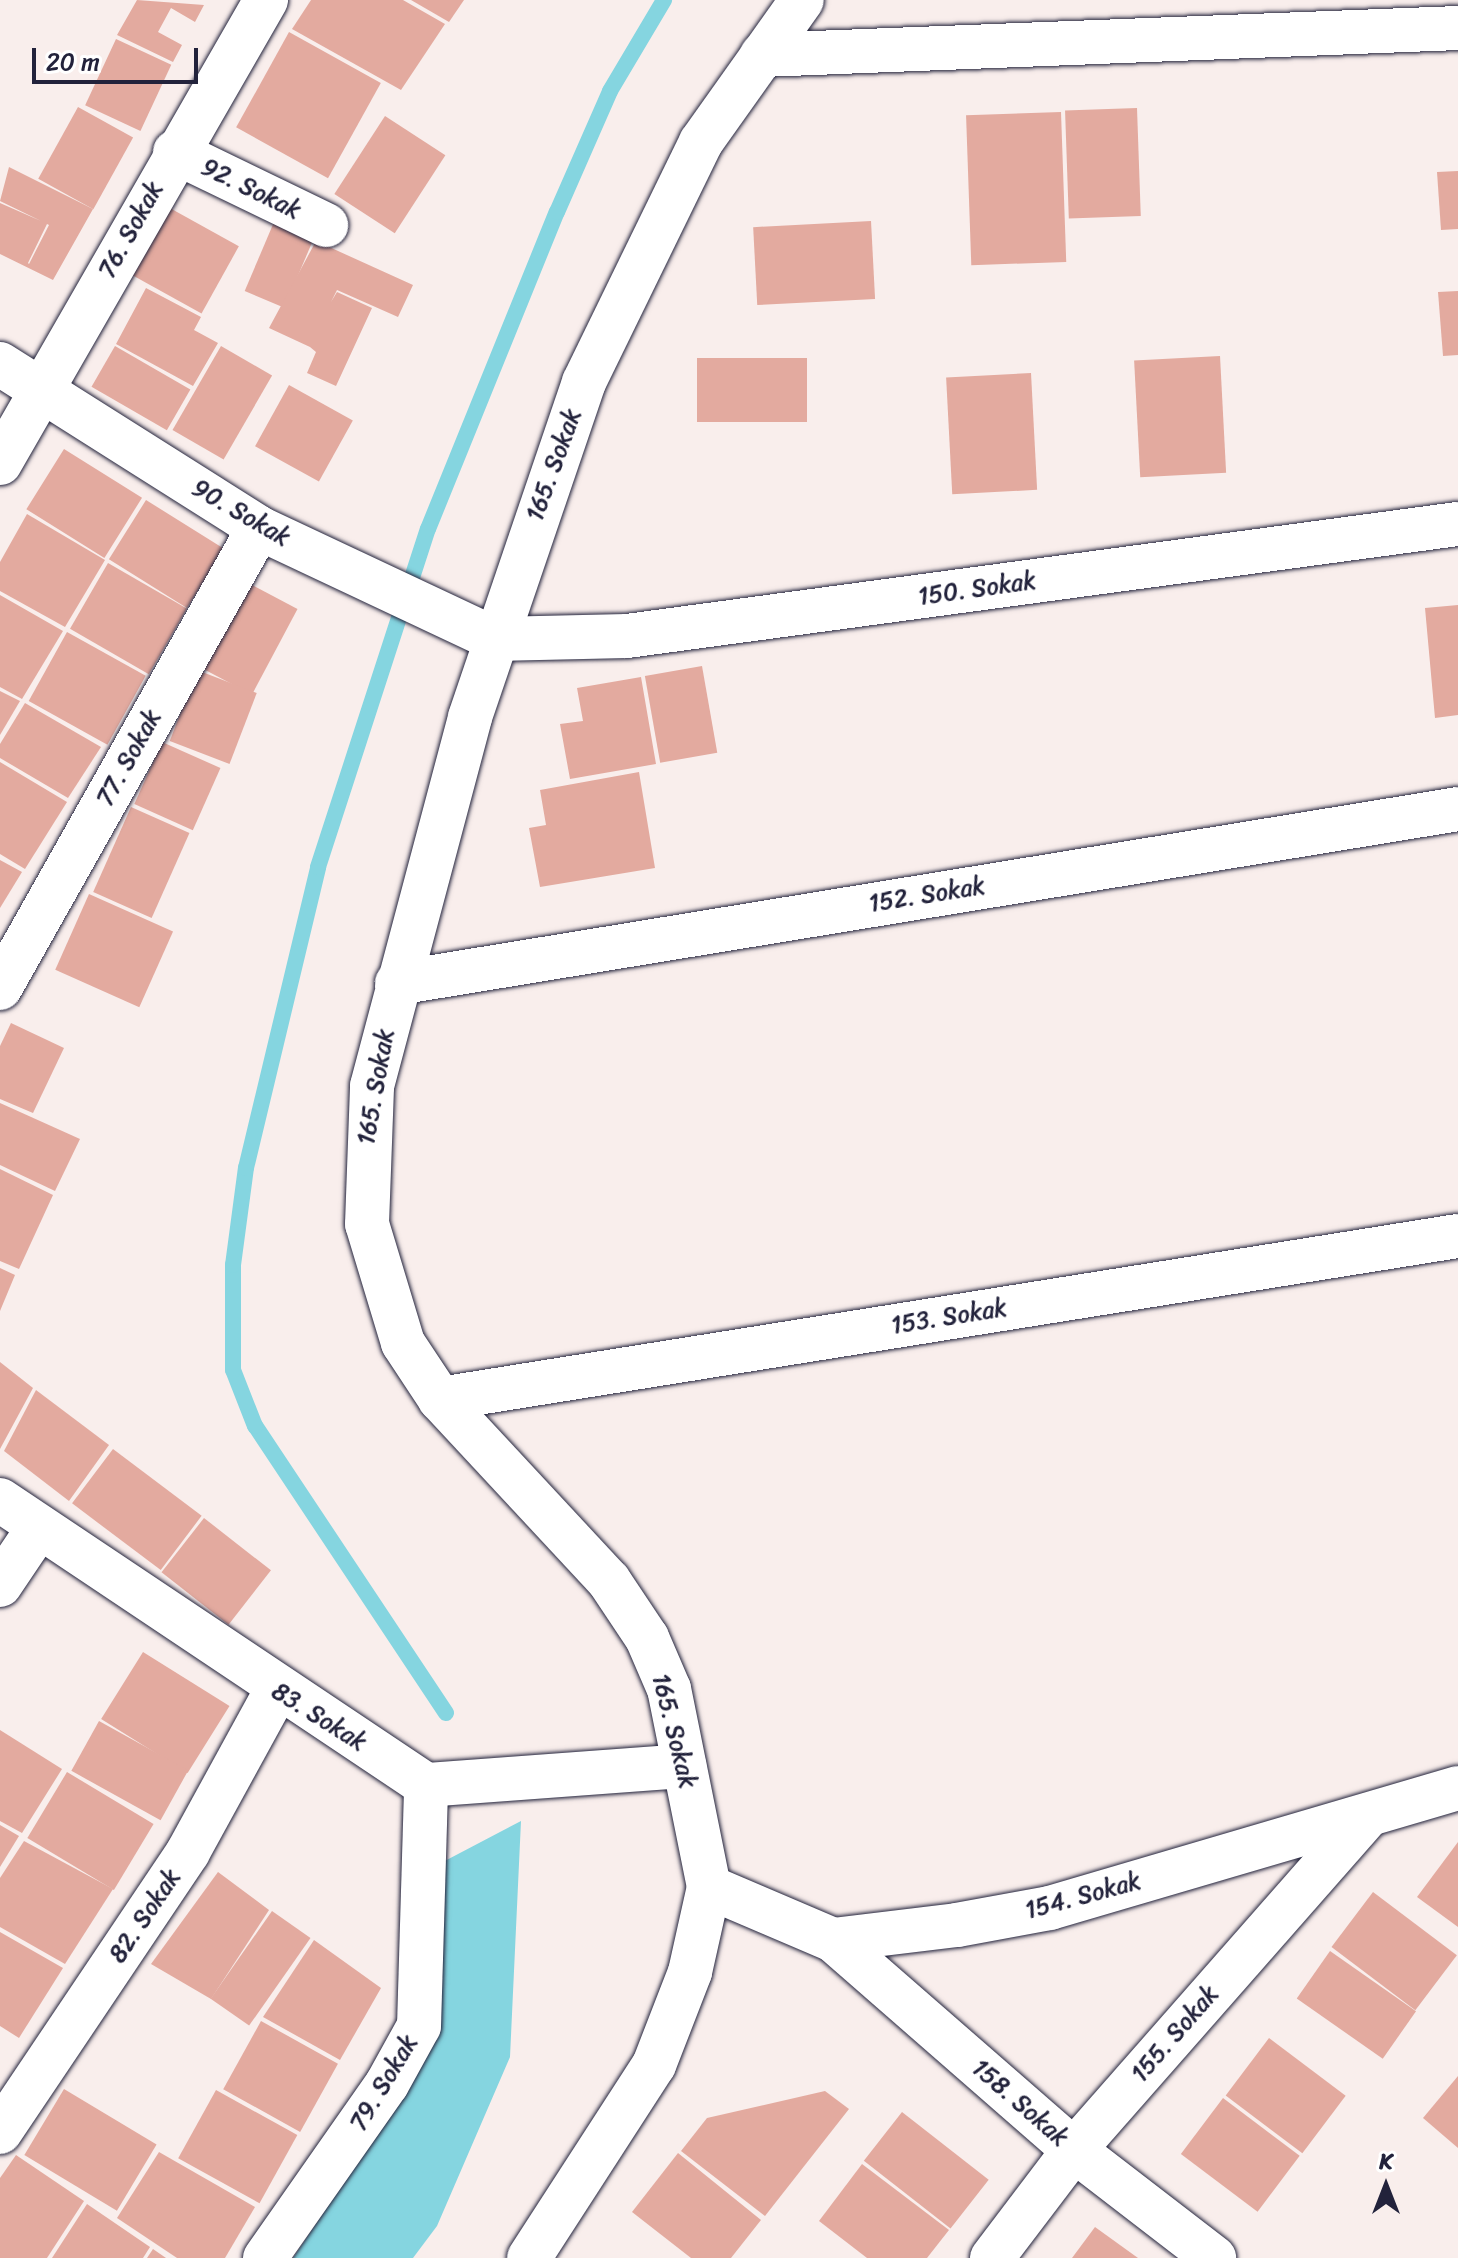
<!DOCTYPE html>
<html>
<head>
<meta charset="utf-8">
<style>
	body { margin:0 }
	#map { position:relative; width:1458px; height:2258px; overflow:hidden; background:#f9eeec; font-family:Sriracha,sans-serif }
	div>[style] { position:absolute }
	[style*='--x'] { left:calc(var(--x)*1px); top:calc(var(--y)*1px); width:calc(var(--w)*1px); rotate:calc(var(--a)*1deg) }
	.water>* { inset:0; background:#85d5e0 }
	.stream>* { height:16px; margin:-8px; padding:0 8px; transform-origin:8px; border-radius:8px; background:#85d5e0 }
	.building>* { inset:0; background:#e3aa9f; transform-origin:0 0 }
	.roads { filter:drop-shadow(0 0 2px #22223b) drop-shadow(0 0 2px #22223b) }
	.minor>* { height:44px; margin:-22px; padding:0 22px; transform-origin:22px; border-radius:22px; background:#fff }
	.major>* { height:44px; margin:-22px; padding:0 22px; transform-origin:22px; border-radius:22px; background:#fff }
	span { translate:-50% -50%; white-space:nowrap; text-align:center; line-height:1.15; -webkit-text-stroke:7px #fff; paint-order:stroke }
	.street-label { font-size:24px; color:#22223b }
	.north { position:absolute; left:1346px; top:2146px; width:80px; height:80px; -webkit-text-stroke:6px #fff; paint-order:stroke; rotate:0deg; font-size:22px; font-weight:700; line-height:32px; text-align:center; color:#22223b }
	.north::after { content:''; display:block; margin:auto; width:28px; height:36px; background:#22223b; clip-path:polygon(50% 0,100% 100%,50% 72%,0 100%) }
	.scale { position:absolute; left:32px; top:48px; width:166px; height:36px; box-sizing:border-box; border:4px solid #22223b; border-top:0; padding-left:10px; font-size:24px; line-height:28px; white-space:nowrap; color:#22223b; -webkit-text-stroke:6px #fff; paint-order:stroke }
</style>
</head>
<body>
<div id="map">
	<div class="water">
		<i style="clip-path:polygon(521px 1821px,510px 2057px,437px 2226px,413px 2258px,293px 2258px,411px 2082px,439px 1864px)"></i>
	</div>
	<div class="stream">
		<i style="--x:446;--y:1713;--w:345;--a:-123.6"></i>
		<i style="--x:255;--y:1426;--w:60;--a:-111.4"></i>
		<i style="--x:233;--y:1370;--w:105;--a:-90"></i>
		<i style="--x:233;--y:1265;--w:98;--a:-82.4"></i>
		<i style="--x:246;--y:1168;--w:309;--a:-76.5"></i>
		<i style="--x:318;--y:867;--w:355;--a:-72"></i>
		<i style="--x:428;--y:529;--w:342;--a:-67.9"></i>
		<i style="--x:557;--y:212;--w:132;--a:-66.3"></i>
		<i style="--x:610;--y:91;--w:106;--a:-59.3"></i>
	</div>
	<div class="building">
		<i style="clip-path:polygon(137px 0,204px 5px,195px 22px,171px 8px,158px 32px,182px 45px,173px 62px,117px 35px)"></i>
		<i style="clip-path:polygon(311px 0,403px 0,445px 24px,401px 90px,292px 29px)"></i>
		<i style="clip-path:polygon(411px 0,464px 0,449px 22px)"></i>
		<i style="left:289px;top:32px;width:105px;height:109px;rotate:29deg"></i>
		<i style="left:116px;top:39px;width:61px;height:73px;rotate:25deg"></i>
		<i style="left:78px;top:107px;width:63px;height:82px;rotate:29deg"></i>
		<i style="left:1137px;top:108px;width:108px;height:72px;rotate:88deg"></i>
		<i style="left:1061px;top:112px;width:150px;height:95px;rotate:88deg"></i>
		<i style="left:385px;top:116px;width:72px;height:93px;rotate:33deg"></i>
		<i style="clip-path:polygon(evenodd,9px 167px,93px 209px,53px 280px,0 254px,0 203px,41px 221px,0 201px,9px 167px,47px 224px,49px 225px,29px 264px,28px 263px,47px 224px)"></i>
		<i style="clip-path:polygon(1458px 171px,1458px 229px,1441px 230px,1437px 172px)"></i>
		<i style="left:168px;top:207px;width:81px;height:77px;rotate:29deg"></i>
		<i style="left:871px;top:221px;width:78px;height:118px;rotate:87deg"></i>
		<i style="left:274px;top:222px;width:43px;height:75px;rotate:23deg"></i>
		<i style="clip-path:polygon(316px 241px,413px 285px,398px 317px,337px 290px,331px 302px,337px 292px,372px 308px,336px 386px,307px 373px,316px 352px,310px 347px,269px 328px)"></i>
		<i style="clip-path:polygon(146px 288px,201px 317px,194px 330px,218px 343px,193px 386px,116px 344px)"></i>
		<i style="clip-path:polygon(1458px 291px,1458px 355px,1443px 356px,1438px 292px)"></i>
		<i style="left:115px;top:346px;width:87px;height:47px;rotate:30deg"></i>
		<i style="left:221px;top:346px;width:59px;height:97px;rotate:30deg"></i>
		<i style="left:1220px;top:356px;width:117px;height:86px;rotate:87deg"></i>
		<i style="left:697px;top:358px;width:110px;height:64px"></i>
		<i style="left:1031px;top:373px;width:117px;height:85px;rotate:87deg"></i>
		<i style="left:289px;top:385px;width:73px;height:70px;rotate:29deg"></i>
		<i style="left:64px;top:449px;width:92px;height:71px;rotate:32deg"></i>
		<i style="left:146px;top:500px;width:92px;height:70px;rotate:32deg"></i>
		<i style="clip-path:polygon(27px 514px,105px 560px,65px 627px,0 591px,0 562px)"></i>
		<i style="left:108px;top:563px;width:91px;height:76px;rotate:30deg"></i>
		<i style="left:241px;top:579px;width:64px;height:97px;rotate:28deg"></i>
		<i style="clip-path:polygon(0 595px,63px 631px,22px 699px,0 687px)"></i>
		<i style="clip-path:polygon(1458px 605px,1458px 715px,1435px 718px,1425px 608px)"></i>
		<i style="left:67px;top:632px;width:90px;height:79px;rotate:29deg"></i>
		<i style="left:702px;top:666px;width:88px;height:58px;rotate:80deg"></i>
		<i style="left:197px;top:670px;width:64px;height:76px;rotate:21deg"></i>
		<i style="clip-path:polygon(641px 677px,656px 764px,570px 779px,560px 724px,583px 721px,577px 688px)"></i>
		<i style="clip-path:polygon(0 691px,20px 701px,0 735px)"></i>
		<i style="clip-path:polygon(25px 703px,101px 747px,68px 798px,0 758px,0 744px)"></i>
		<i style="left:162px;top:742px;width:64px;height:68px;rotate:24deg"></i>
		<i style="clip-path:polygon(0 762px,67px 802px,25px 869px,0 854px)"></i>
		<i style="clip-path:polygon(639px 772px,655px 868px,540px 887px,529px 828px,546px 825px,540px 790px)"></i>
		<i style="left:131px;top:807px;width:64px;height:93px;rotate:24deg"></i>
		<i style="clip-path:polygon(0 860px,22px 872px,0 908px)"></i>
		<i style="left:89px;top:894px;width:92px;height:83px;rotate:24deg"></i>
		<i style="clip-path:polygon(11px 1023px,64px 1048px,33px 1113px,0 1099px,0 1046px)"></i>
		<i style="clip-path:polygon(0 1103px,80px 1139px,55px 1191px,0 1165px)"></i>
		<i style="clip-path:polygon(0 1169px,53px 1195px,19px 1269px,0 1261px)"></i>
		<i style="clip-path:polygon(0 1268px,15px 1275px,0 1311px)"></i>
		<i style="clip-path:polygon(0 1362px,33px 1388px,0 1449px)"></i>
		<i style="clip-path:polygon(36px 1390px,109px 1445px,69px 1501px,4px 1451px)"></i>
		<i style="left:113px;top:1449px;width:111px;height:68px;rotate:37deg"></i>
		<i style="left:204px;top:1518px;width:85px;height:69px;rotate:38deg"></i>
		<i style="left:143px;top:1652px;width:102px;height:79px;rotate:32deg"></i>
		<i style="left:99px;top:1721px;width:102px;height:57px;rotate:29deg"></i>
		<i style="clip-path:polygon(0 1730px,62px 1769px,22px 1833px,0 1821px)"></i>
		<i style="left:67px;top:1772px;width:101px;height:77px;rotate:31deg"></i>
		<i style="clip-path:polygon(0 1825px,19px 1836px,0 1867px)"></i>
		<i style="clip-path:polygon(24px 1841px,113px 1889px,65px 1964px,0 1927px,0 1878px)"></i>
		<i style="clip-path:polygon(1458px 1842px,1458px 1927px,1417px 1897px)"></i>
		<i style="clip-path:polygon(218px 1872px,269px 1910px,211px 1999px,151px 1964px)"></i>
		<i style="left:1373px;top:1892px;width:105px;height:69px;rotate:37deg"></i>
		<i style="left:272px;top:1911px;width:47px;height:107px;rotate:35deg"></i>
		<i style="clip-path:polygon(0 1932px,63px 1968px,19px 2038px,0 2026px)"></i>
		<i style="clip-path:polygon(314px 1940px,381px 1988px,340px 2060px,263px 2017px)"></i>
		<i style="left:1330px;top:1951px;width:105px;height:58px;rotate:35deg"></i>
		<i style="left:261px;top:2021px;width:88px;height:78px;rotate:29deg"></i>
		<i style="left:1269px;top:2038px;width:96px;height:72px;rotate:37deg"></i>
		<i style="clip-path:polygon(1458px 2076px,1458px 2148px,1423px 2118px)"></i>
		<i style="left:64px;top:2089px;width:108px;height:77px;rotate:31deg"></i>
		<i style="left:216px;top:2090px;width:93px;height:78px;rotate:29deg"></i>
		<i style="clip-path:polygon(825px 2091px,849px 2109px,765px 2216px,681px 2151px,707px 2118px)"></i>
		<i style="left:1223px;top:2098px;width:96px;height:70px;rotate:37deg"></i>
		<i style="left:902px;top:2112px;width:110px;height:62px;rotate:38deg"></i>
		<i style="clip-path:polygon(159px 2152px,255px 2207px,225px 2258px,177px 2258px,117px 2218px)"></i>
		<i style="clip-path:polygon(678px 2153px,761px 2220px,731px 2258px,691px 2258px,632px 2212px)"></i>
		<i style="clip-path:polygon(16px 2155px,84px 2201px,47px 2258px,0 2258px,0 2178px)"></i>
		<i style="clip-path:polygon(862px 2164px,949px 2230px,927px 2258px,867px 2258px,819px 2221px)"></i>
		<i style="clip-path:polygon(87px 2204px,150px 2247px,143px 2258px,52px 2258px)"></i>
		<i style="clip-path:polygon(1095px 2227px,1138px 2258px,1072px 2258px)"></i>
		<i style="clip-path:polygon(153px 2249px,166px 2258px,147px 2258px)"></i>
	</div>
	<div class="roads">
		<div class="minor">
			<i style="--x:762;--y:55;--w:697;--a:-2.22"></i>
			<i style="--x:175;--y:152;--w:168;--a:25.8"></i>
			<i style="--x:0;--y:364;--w:307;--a:32.3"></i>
			<i style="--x:259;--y:528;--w:261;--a:25.2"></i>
			<i style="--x:495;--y:639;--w:132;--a:-1.3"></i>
			<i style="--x:627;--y:636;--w:839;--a:-7.68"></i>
			<i style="--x:0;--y:463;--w:534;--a:-60.12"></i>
			<i style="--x:397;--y:983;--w:1075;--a:-9.31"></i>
			<i style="--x:0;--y:988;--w:528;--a:-60.62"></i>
			<i style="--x:440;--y:1399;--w:1031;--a:-9.1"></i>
			<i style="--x:0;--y:1500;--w:513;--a:33.78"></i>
			<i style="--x:426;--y:1785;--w:259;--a:-4.2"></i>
			<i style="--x:0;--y:1585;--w:70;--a:-56.1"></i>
			<i style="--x:709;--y:1887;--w:135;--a:23.1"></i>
			<i style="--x:833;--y:1940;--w:125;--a:-6.9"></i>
			<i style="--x:957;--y:1925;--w:95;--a:-10.4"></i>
			<i style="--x:1050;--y:1908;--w:425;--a:-16.4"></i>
			<i style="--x:833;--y:1940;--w:320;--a:41.1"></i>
			<i style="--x:1074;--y:2150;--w:177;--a:37.6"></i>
			<i style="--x:0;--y:2132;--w:337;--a:-56.1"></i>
			<i style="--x:188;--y:1852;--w:183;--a:-61.3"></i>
			<i style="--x:265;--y:2258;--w:213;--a:-55"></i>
			<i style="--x:387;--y:2084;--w:66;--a:-61.1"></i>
			<i style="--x:419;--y:2026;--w:241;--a:-88.3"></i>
			<i style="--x:992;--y:2258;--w:136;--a:-52.8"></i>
			<i style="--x:1074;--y:2150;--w:444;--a:-48.7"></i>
		</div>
		<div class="major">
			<i style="--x:529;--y:2258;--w:230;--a:-57.1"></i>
			<i style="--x:654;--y:2065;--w:100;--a:-68.8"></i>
			<i style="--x:690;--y:1972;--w:87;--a:-77.4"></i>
			<i style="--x:709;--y:1887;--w:202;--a:-101.4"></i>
			<i style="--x:669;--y:1689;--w:56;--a:-113.3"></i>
			<i style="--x:647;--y:1638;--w:69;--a:-123.7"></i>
			<i style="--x:609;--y:1581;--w:248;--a:-132.9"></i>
			<i style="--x:440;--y:1399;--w:67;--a:-123.5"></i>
			<i style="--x:403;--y:1343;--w:124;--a:-106.8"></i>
			<i style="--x:367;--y:1224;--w:138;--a:-87.9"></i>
			<i style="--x:372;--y:1086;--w:382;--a:-75.1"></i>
			<i style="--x:470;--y:717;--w:354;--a:-71.2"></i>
			<i style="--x:584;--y:382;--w:267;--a:-64"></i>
			<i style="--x:701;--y:142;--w:174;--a:-54.6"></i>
		</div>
	</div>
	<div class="street-label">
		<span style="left:251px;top:189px;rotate:26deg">92. Sokak</span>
		<span style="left:131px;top:230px;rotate:-61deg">76. Sokak</span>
		<span style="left:554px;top:465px;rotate:-70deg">165. Sokak</span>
		<span style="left:241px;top:513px;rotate:30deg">90. Sokak</span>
		<span style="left:977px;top:589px;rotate:-8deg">150. Sokak</span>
		<span style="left:129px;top:758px;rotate:-61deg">77. Sokak</span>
		<span style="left:927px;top:895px;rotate:-9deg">152. Sokak</span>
		<span style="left:376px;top:1087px;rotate:-80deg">165. Sokak</span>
		<span style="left:949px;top:1317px;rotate:-9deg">153. Sokak</span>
		<span style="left:319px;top:1717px;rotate:32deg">83. Sokak</span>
		<span style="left:674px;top:1731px;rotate:76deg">165. Sokak</span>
		<span style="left:1083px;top:1896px;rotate:-15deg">154. Sokak</span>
		<span style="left:145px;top:1916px;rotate:-56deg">82. Sokak</span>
		<span style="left:1175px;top:2034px;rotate:-49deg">155. Sokak</span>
		<span style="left:384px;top:2083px;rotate:-59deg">79. Sokak</span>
		<span style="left:1020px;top:2103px;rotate:41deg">158. Sokak</span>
	</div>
	<div class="north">K</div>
	<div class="scale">20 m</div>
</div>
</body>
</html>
